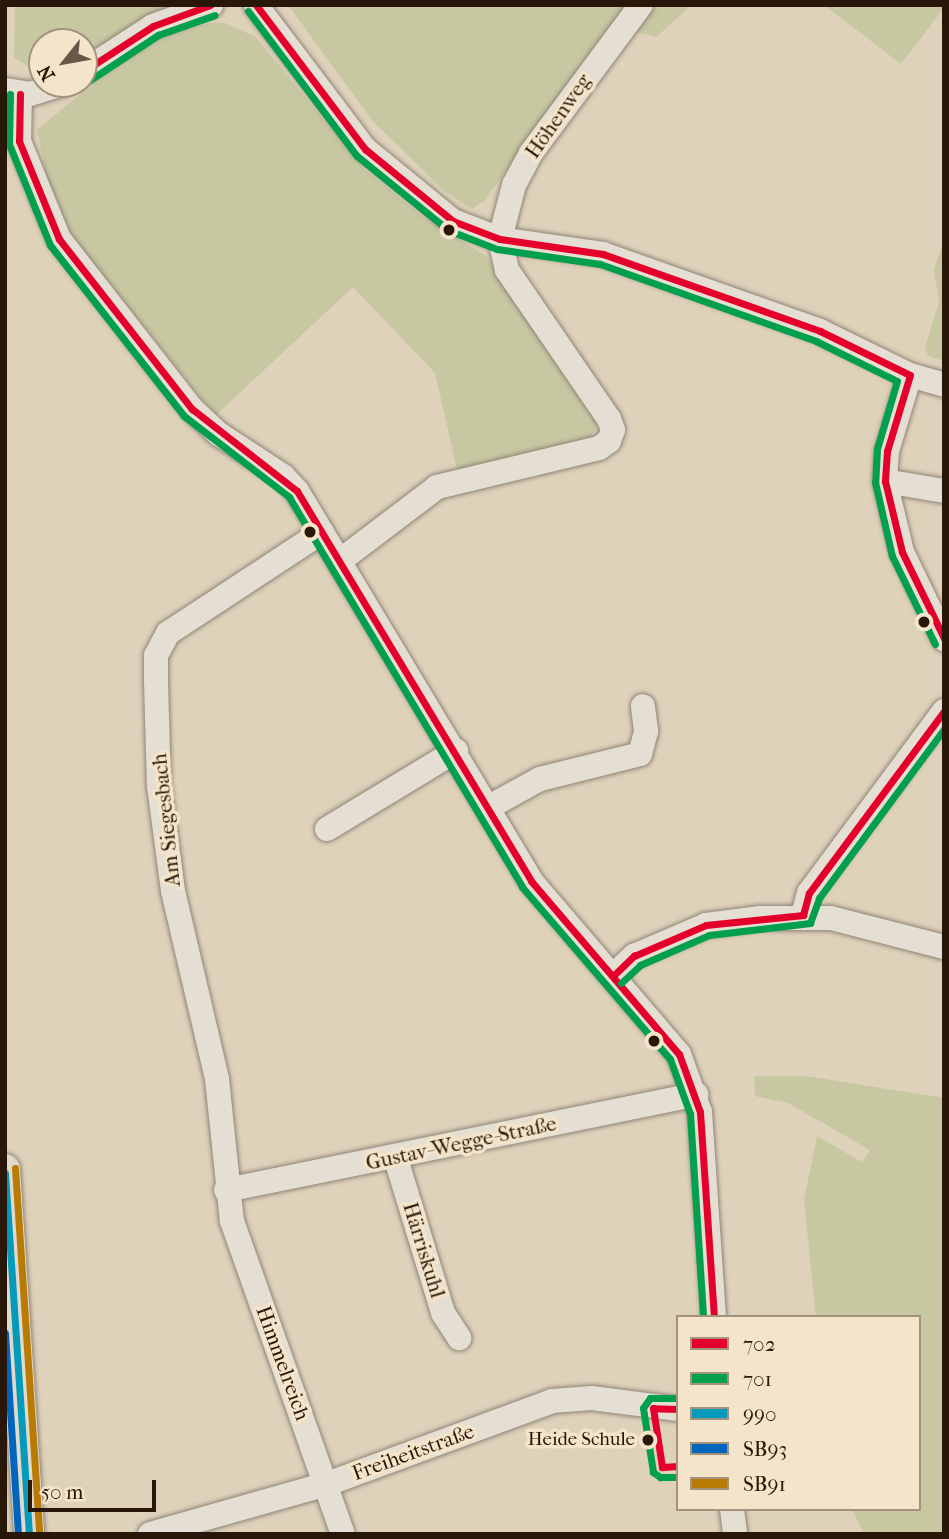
<!DOCTYPE html>
<html>
<head>
<meta charset="utf-8">
<style>
	body { margin:0 }
	#map { position:relative; width:949px; height:1539px; overflow:hidden; background:#dfd2bb; font-family:"IM FELL French Canon",serif }
	div>[style] { position:absolute }
	[style*='--x'] { left:calc(var(--x)*1px); top:calc(var(--y)*1px); width:calc(var(--w)*1px); rotate:calc(var(--a)*1deg) }
	.green>* { inset:0; background:#c7c7a2 }
	.roads { filter:drop-shadow(0 0 2px #8f8577) drop-shadow(0 0 2px #8f8577) }
	.minor>* { height:24px; margin:-12px; padding:0 12px; transform-origin:12px; border-radius:12px; background:#e5ded3 }
	.major>* { height:30px; margin:-15px; padding:0 15px; transform-origin:15px; border-radius:15px; background:#e1d9cb }
	.bus-1>* { height:7px; margin:-3.5px; padding:0 3.5px; transform-origin:3.5px; border-radius:3.5px; background:#e4002b }
	.bus-2>* { height:7px; margin:-3.5px; padding:0 3.5px; transform-origin:3.5px; border-radius:3.5px; background:#029f4d }
	.bus-3>* { height:7px; margin:-3.5px; padding:0 3.5px; transform-origin:3.5px; border-radius:3.5px; background:#049aba }
	.bus-4>* { height:7px; margin:-3.5px; padding:0 3.5px; transform-origin:3.5px; border-radius:3.5px; background:#0065bd }
	.bus-5>* { height:7px; margin:-3.5px; padding:0 3.5px; transform-origin:3.5px; border-radius:3.5px; background:#b97b03 }
	.dots>* { width:19px; height:19px; translate:-50% -50%; box-sizing:border-box; border:4px solid #f4e4c9; border-radius:50% }
	span { translate:-50% -50%; white-space:nowrap; text-align:center; line-height:1.15; -webkit-text-stroke:7px #f4e4c9; paint-order:stroke }
	.bus-label { font-size:19px; color:#29170a }
	.right { translate:-100% -50%; text-align:right }
	.street-label { font-size:21px; color:#29170a }
	.frame { position:absolute; inset:0; border:7px solid #29170a; pointer-events:none }
	.legend { position:absolute; left:676px; top:1315px; width:245px; height:196px; box-sizing:border-box; background:#f4e4c9; border:2px solid #a3927d; margin:0; padding:9px 12px; list-style:none; font-size:21px; color:#29170a }
	.legend li { display:flex; align-items:center; gap:14px; height:35px }
	.legend b { width:35px; border:2px solid #a3927d }
	.north { position:absolute; left:28px; top:28px; width:70px; height:70px; box-sizing:border-box; background:#f4e4c9; border:2px solid #a3927d; border-radius:50%; rotate:239deg; font-size:19px; font-weight:700; line-height:28px; text-align:center; color:#29170a }
	.north::after { content:''; display:block; margin:auto; width:24px; height:32px; background:#695848; clip-path:polygon(50% 0,100% 100%,50% 72%,0 100%) }
	.scale { position:absolute; left:28px; top:1480px; width:128px; height:32px; box-sizing:border-box; border:4px solid #29170a; border-top:0; padding-left:9px; font-size:21px; line-height:24px; white-space:nowrap; color:#29170a; -webkit-text-stroke:5px #f4e4c9; paint-order:stroke }
</style>
</head>
<body>
<div id="map">
	<div class="green">
		<i style="clip-path:polygon(15px 5px,179px 5px,153px 14px,84px 55px,84px 42px,42px 42px,42px 67px,32px 69px,14px 57px)"></i>
		<i style="clip-path:polygon(288px 5px,636px 5px,575px 75px,484px 201px,472px 209px,445px 192px,372px 120px)"></i>
		<i style="clip-path:polygon(647px 5px,692px 5px,656px 37px,628px 29px)"></i>
		<i style="clip-path:polygon(824px 5px,944px 5px,944px 8px,901px 64px)"></i>
		<i style="clip-path:polygon(209px 23px,225px 23px,256px 37px,362px 167px,420px 215px,486px 256px,600px 420px,590px 438px,458px 474px,435px 373px,353px 287px,217px 414px,203px 400px,73px 237px,49px 188px,37px 130px,121px 60px,170px 34px)"></i>
		<i style="clip-path:polygon(944px 240px,944px 361px,928px 356px,925px 348px,939px 302px,934px 269px)"></i>
		<i style="clip-path:polygon(754px 1076px,806px 1076px,944px 1098px,944px 1534px,864px 1534px,852px 1509px,919px 1509px,919px 1317px,816px 1317px,804px 1200px,817px 1136px,862px 1162px,870px 1150px,788px 1103px,755px 1096px)"></i>
	</div>
	<div class="roads">
		<div class="minor">
			<i style="--x:256;--y:5;--w:181;--a:52.9"></i>
			<i style="--x:365;--y:149;--w:114;--a:39.3"></i>
			<i style="--x:453;--y:221;--w:50;--a:21"></i>
			<i style="--x:500;--y:239;--w:104;--a:8.3"></i>
			<i style="--x:603;--y:254;--w:230;--a:19.5"></i>
			<i style="--x:820;--y:331;--w:100;--a:26.1"></i>
			<i style="--x:910;--y:375;--w:35;--a:16"></i>
			<i style="--x:84;--y:71;--w:82;--a:-33.1"></i>
			<i style="--x:153;--y:26;--w:62;--a:-19.9"></i>
			<i style="--x:6;--y:90;--w:24;--a:9"></i>
			<i style="--x:30;--y:94;--w:34;--a:-17"></i>
			<i style="--x:20;--y:94;--w:47;--a:91.2"></i>
			<i style="--x:19;--y:141;--w:106;--a:67.8"></i>
			<i style="--x:59;--y:239;--w:216;--a:52"></i>
			<i style="--x:192;--y:409;--w:37;--a:43"></i>
			<i style="--x:219;--y:434;--w:77;--a:33.3"></i>
			<i style="--x:283;--y:476;--w:21;--a:47"></i>
			<i style="--x:297;--y:491;--w:455;--a:59"></i>
			<i style="--x:531;--y:881;--w:228;--a:49.5"></i>
			<i style="--x:679;--y:1054;--w:62;--a:70.1"></i>
			<i style="--x:700;--y:1112;--w:205;--a:86.1"></i>
			<i style="--x:910;--y:375;--w:79;--a:106.8"></i>
			<i style="--x:887;--y:451;--w:30;--a:94"></i>
			<i style="--x:885;--y:481;--w:73;--a:76.5"></i>
			<i style="--x:902;--y:552;--w:97;--a:64.2"></i>
			<i style="--x:885;--y:481;--w:60;--a:9.6"></i>
			<i style="--x:322;--y:532;--w:184;--a:146.7"></i>
			<i style="--x:168;--y:633;--w:26;--a:118"></i>
			<i style="--x:156;--y:656;--w:25;--a:90"></i>
			<i style="--x:156;--y:681;--w:105;--a:88.4"></i>
			<i style="--x:159;--y:786;--w:106;--a:82.4"></i>
			<i style="--x:173;--y:891;--w:193;--a:76.8"></i>
			<i style="--x:217;--y:1079;--w:143;--a:84"></i>
			<i style="--x:232;--y:1221;--w:332;--a:70.5"></i>
			<i style="--x:341;--y:560;--w:121;--a:-37.2"></i>
			<i style="--x:437;--y:487;--w:167;--a:-13.5"></i>
			<i style="--x:599;--y:448;--w:12;--a:-35"></i>
			<i style="--x:609;--y:441;--w:12;--a:-70"></i>
			<i style="--x:613;--y:430;--w:12;--a:-110"></i>
			<i style="--x:609;--y:419;--w:181;--a:-124.4"></i>
			<i style="--x:507;--y:270;--w:32;--a:-103"></i>
			<i style="--x:500;--y:239;--w:56;--a:-75.5"></i>
			<i style="--x:514;--y:185;--w:36;--a:-62"></i>
			<i style="--x:531;--y:153;--w:184;--a:-53.4"></i>
			<i style="--x:489;--y:807;--w:58;--a:-28.8"></i>
			<i style="--x:540;--y:779;--w:103;--a:-14"></i>
			<i style="--x:640;--y:754;--w:24;--a:-75"></i>
			<i style="--x:646;--y:731;--w:25;--a:-97"></i>
			<i style="--x:327;--y:829;--w:151;--a:-31.2"></i>
			<i style="--x:803;--y:915;--w:23;--a:-75"></i>
			<i style="--x:809;--y:893;--w:227;--a:-53.4"></i>
			<i style="--x:614;--y:975;--w:28;--a:-44"></i>
			<i style="--x:634;--y:956;--w:78;--a:-23.3"></i>
			<i style="--x:706;--y:925;--w:53;--a:-7.5"></i>
			<i style="--x:759;--y:918;--w:72;--a:0"></i>
			<i style="--x:831;--y:918;--w:117;--a:14.4"></i>
			<i style="--x:396;--y:1159;--w:161;--a:73"></i>
			<i style="--x:443;--y:1313;--w:30;--a:57"></i>
			<i style="--x:226;--y:1190;--w:480;--a:-11.5"></i>
			<i style="--x:732;--y:1509;--w:25;--a:83"></i>
			<i style="--x:150;--y:1534;--w:184;--a:-15.8"></i>
			<i style="--x:327;--y:1484;--w:240;--a:-20.2"></i>
			<i style="--x:552;--y:1401;--w:40;--a:-4.3"></i>
			<i style="--x:592;--y:1398;--w:87;--a:7.3"></i>
		</div>
		<div class="major">
			<i style="--x:5;--y:1169;--w:366;--a:86.2"></i>
		</div>
	</div>
	<div class="bus-1">
		<i style="--x:256;--y:5;--w:181;--a:52.9"></i>
		<i style="--x:365;--y:149;--w:114;--a:39.3"></i>
		<i style="--x:453;--y:221;--w:50;--a:21"></i>
		<i style="--x:500;--y:239;--w:104;--a:8.3"></i>
		<i style="--x:603;--y:254;--w:230;--a:19.5"></i>
		<i style="--x:820;--y:331;--w:100;--a:26.1"></i>
		<i style="--x:910;--y:375;--w:79;--a:106.8"></i>
		<i style="--x:887;--y:451;--w:30;--a:94"></i>
		<i style="--x:885;--y:481;--w:73;--a:76.5"></i>
		<i style="--x:902;--y:552;--w:96;--a:64"></i>
		<i style="--x:84;--y:71;--w:82;--a:-33.1"></i>
		<i style="--x:153;--y:26;--w:61;--a:-20.2"></i>
		<i style="--x:20;--y:94;--w:47;--a:91.2"></i>
		<i style="--x:19;--y:141;--w:106;--a:67.8"></i>
		<i style="--x:59;--y:239;--w:216;--a:52"></i>
		<i style="--x:192;--y:409;--w:133;--a:38"></i>
		<i style="--x:297;--y:491;--w:455;--a:59"></i>
		<i style="--x:531;--y:881;--w:228;--a:49.5"></i>
		<i style="--x:679;--y:1054;--w:62;--a:70.1"></i>
		<i style="--x:700;--y:1112;--w:205;--a:86.1"></i>
		<i style="--x:614;--y:975;--w:28;--a:-44"></i>
		<i style="--x:634;--y:956;--w:78;--a:-23.3"></i>
		<i style="--x:706;--y:925;--w:98;--a:-5.9"></i>
		<i style="--x:803;--y:915;--w:23;--a:-75"></i>
		<i style="--x:809;--y:893;--w:227;--a:-53.4"></i>
		<i style="--x:678;--y:1409;--w:25;--a:-178"></i>
		<i style="--x:653;--y:1408;--w:60;--a:81.3"></i>
		<i style="--x:662;--y:1467;--w:16;--a:-4"></i>
	</div>
	<div class="bus-2">
		<i style="--x:248;--y:11;--w:181;--a:53.1"></i>
		<i style="--x:357;--y:156;--w:117;--a:39.1"></i>
		<i style="--x:448;--y:230;--w:53;--a:21.2"></i>
		<i style="--x:497;--y:249;--w:104;--a:8.3"></i>
		<i style="--x:600;--y:264;--w:229;--a:19.6"></i>
		<i style="--x:816;--y:341;--w:90;--a:26.3"></i>
		<i style="--x:897;--y:381;--w:71;--a:106.4"></i>
		<i style="--x:877;--y:449;--w:33;--a:93"></i>
		<i style="--x:875;--y:482;--w:76;--a:77.1"></i>
		<i style="--x:892;--y:556;--w:98;--a:64"></i>
		<i style="--x:90;--y:80;--w:82;--a:-33.5"></i>
		<i style="--x:158;--y:35;--w:60;--a:-19.3"></i>
		<i style="--x:10;--y:94;--w:50;--a:91.1"></i>
		<i style="--x:9;--y:144;--w:109;--a:67.9"></i>
		<i style="--x:50;--y:245;--w:217;--a:51.9"></i>
		<i style="--x:184;--y:416;--w:133;--a:37.6"></i>
		<i style="--x:289;--y:497;--w:454;--a:59.1"></i>
		<i style="--x:522;--y:887;--w:227;--a:49.3"></i>
		<i style="--x:670;--y:1059;--w:59;--a:70"></i>
		<i style="--x:690;--y:1114;--w:203;--a:86.3"></i>
		<i style="--x:621;--y:983;--w:26;--a:-43"></i>
		<i style="--x:640;--y:965;--w:75;--a:-23.5"></i>
		<i style="--x:709;--y:935;--w:102;--a:-6.8"></i>
		<i style="--x:810;--y:923;--w:27;--a:-70"></i>
		<i style="--x:819;--y:898;--w:210;--a:-53.5"></i>
		<i style="--x:678;--y:1398;--w:28;--a:180"></i>
		<i style="--x:650;--y:1398;--w:12;--a:125"></i>
		<i style="--x:643;--y:1408;--w:65;--a:81.1"></i>
		<i style="--x:653;--y:1472;--w:9;--a:36"></i>
		<i style="--x:660;--y:1477;--w:18;--a:0"></i>
	</div>
	<div class="bus-3">
		<i style="--x:5;--y:1173;--w:362;--a:86.2"></i>
	</div>
	<div class="bus-4">
		<i style="--x:5;--y:1333;--w:201;--a:86.3"></i>
	</div>
	<div class="bus-5">
		<i style="--x:15;--y:1168;--w:366;--a:86.2"></i>
	</div>
	<div class="dots">
		<i style="left:449px;top:230px;background:#29170a"></i>
		<i style="left:310px;top:532px;background:#29170a"></i>
		<i style="left:924px;top:622px;background:#29170a"></i>
		<i style="left:654px;top:1041px;background:#29170a"></i>
		<i style="left:648px;top:1440px;background:#29170a"></i>
	</div>
	<div class="bus-label">
		<span class="right" style="left:635px;top:1440px">Heide Schule</span>
	</div>
	<div class="street-label">
		<span style="left:558px;top:116px;rotate:-55deg">Höhenweg</span>
		<span style="left:166px;top:820px;rotate:-96deg">Am Siegesbach</span>
		<span style="left:461px;top:1143px;rotate:-12deg">Gustav-Wegge-Straße</span>
		<span style="left:424px;top:1250px;rotate:73deg">Härriskuhl</span>
		<span style="left:283px;top:1363px;rotate:70deg">Himmelreich</span>
		<span style="left:413px;top:1452px;rotate:-20deg">Freiheitstraße</span>
	</div>
	<div class="frame"></div>
	<ul class="legend">
	<li><b style="height:9px;background:#e4002b"></b>702</li>
	<li><b style="height:9px;background:#029f4d"></b>701</li>
	<li><b style="height:9px;background:#049aba"></b>990</li>
	<li><b style="height:9px;background:#0065bd"></b>SB93</li>
	<li><b style="height:9px;background:#b97b03"></b>SB91</li>
	</ul>
	<div class="north">N</div>
	<div class="scale">50 m</div>
</div>
</body>
</html>
